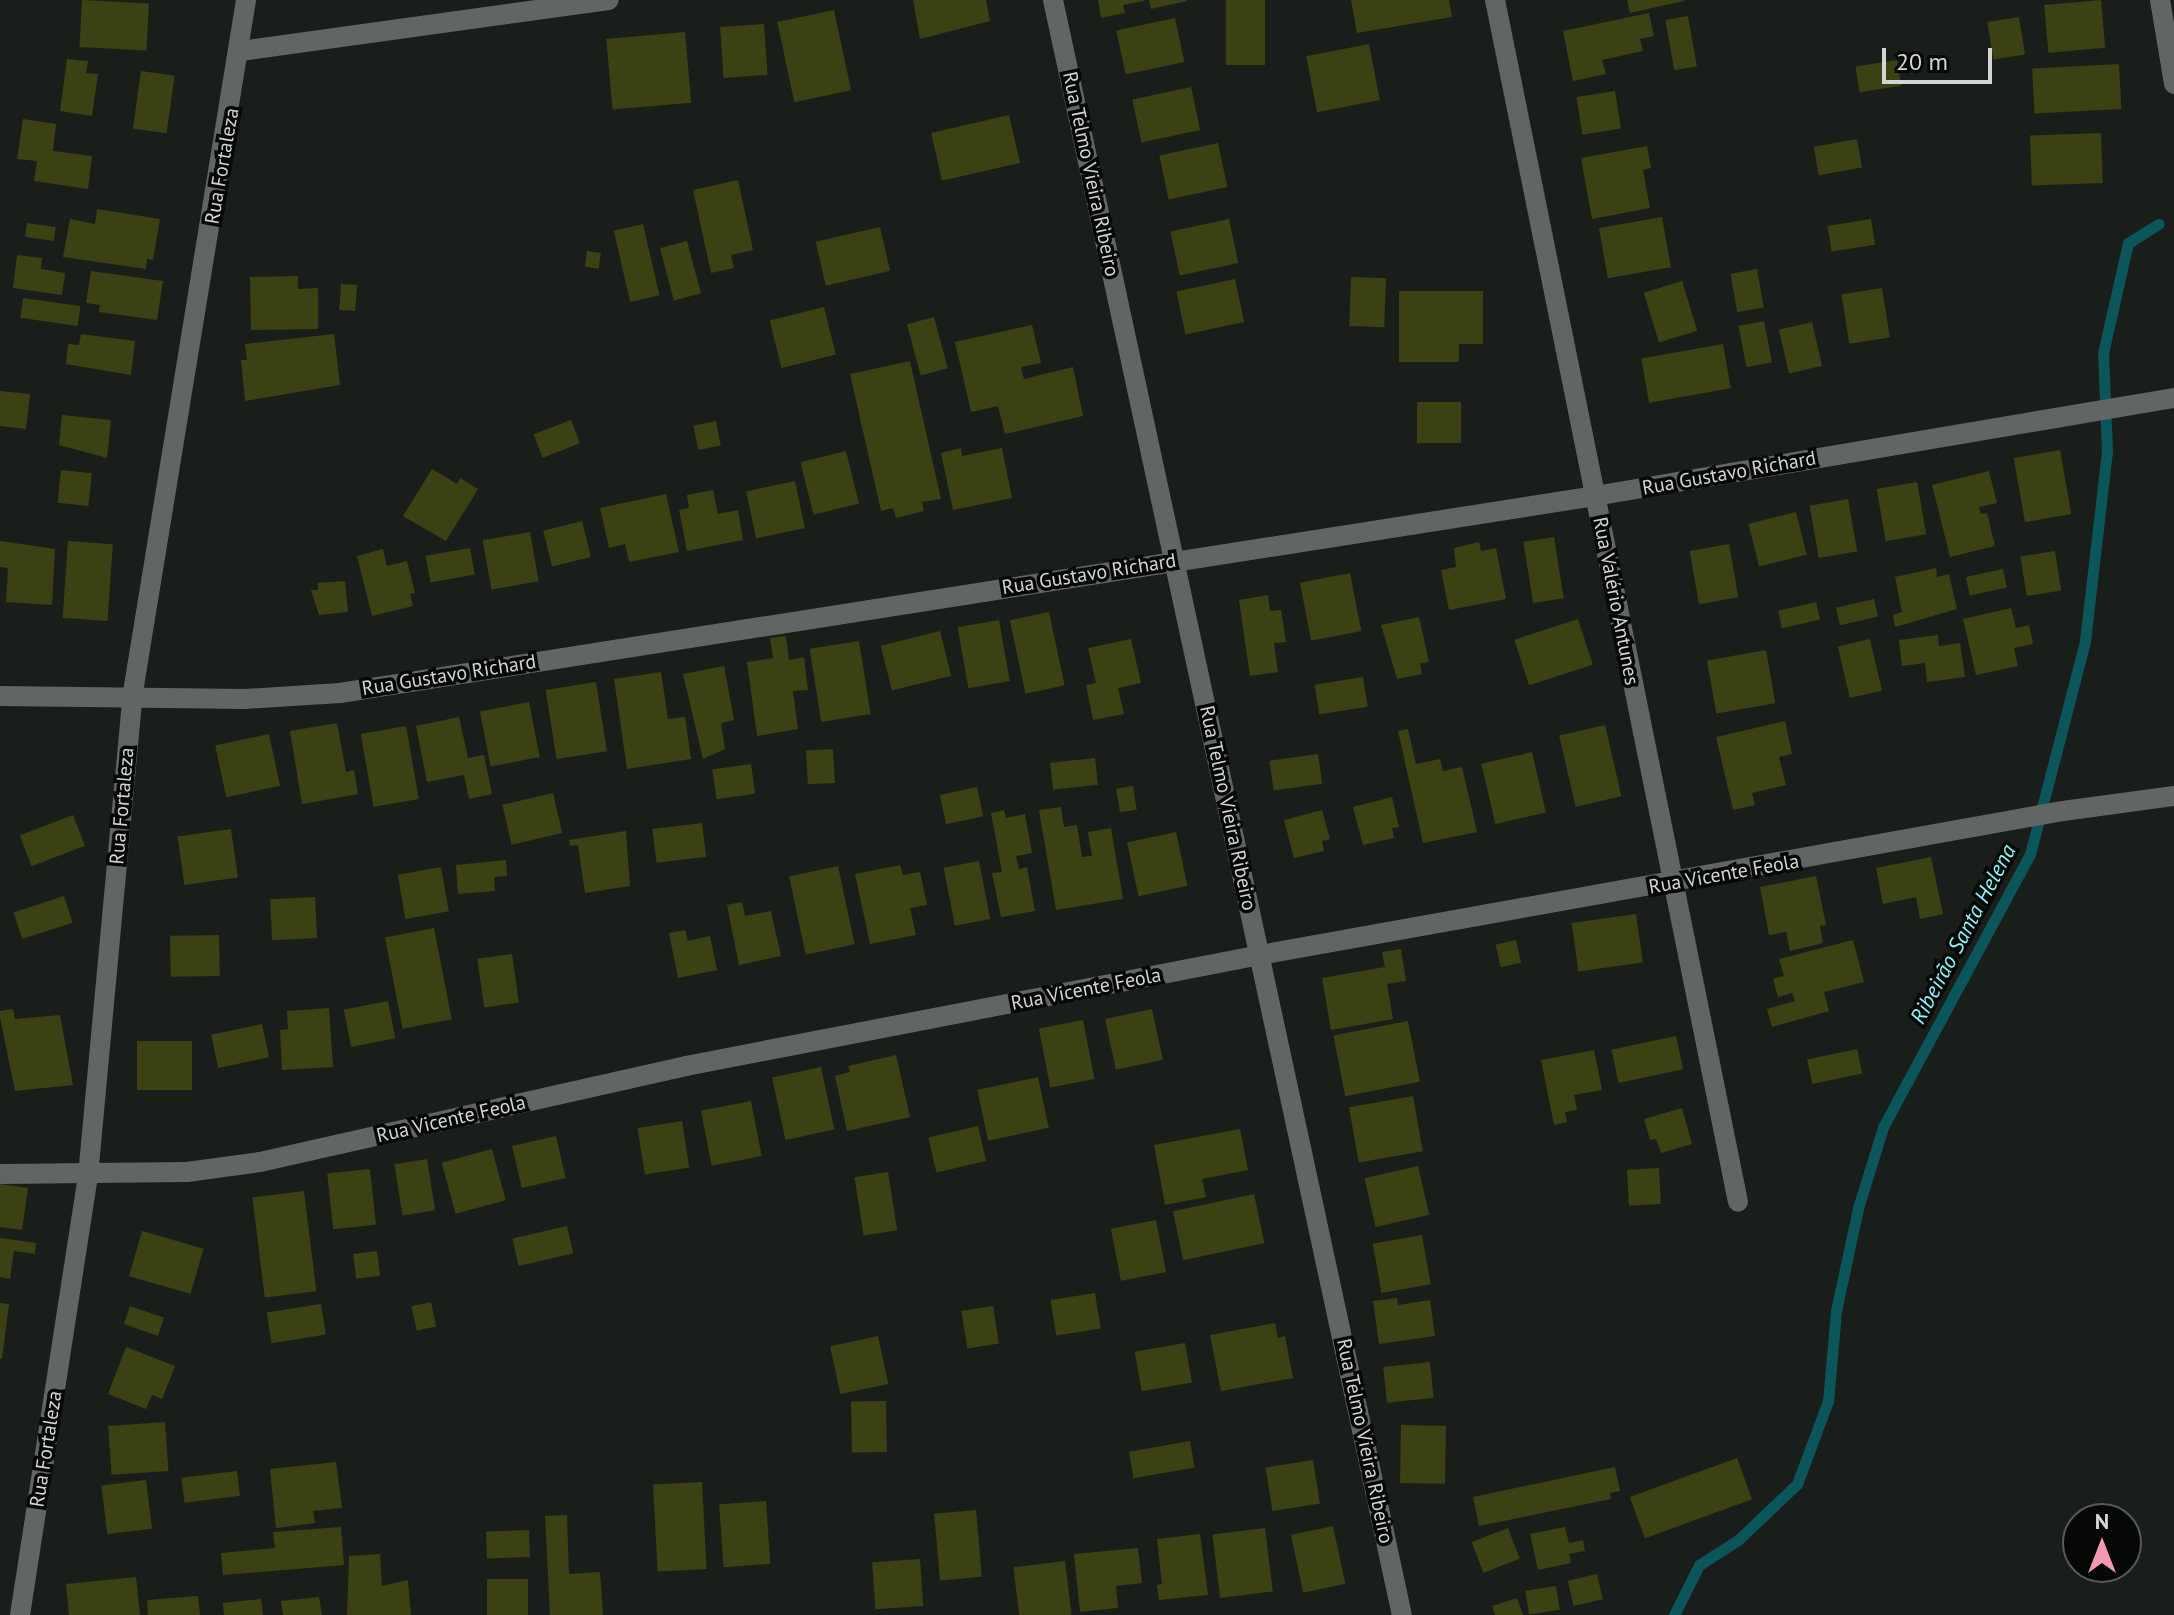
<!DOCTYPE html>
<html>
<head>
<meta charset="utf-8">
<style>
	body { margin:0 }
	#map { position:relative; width:2174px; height:1615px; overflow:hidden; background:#1a1e1a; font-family:"PT Sans",sans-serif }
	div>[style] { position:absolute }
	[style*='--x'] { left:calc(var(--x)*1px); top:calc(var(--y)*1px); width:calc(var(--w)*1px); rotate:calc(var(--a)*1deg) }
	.stream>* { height:11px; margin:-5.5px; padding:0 5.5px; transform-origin:5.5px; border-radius:5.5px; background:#0b565b }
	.building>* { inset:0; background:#3b4113; transform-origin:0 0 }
	.minor>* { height:20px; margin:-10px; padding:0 10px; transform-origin:10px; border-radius:10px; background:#616563 }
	span { translate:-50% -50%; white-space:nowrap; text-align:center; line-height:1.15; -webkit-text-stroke:7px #060806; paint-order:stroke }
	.street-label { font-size:20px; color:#d2d5d2 }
	.water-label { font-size:22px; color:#8df4fc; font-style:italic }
	.north { position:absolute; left:2062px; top:1503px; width:80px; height:80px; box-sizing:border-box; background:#060806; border:2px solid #585a58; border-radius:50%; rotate:0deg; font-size:22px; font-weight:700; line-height:32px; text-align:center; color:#d2d5d2 }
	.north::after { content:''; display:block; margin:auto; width:28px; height:36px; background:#f19ab1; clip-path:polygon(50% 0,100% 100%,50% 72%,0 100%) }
	.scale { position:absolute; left:1882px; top:48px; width:110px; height:36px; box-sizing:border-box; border:4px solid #d2d5d2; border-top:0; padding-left:10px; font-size:24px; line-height:28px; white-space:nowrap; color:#d2d5d2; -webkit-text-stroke:6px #060806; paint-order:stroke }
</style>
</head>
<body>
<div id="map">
	<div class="stream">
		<i style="--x:1674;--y:1615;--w:56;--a:-63.4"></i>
		<i style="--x:1699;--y:1565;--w:46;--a:-32.7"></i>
		<i style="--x:1738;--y:1540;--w:81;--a:-43.5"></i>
		<i style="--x:1797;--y:1484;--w:89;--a:-69.5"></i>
		<i style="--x:1828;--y:1401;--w:90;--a:-84.9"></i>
		<i style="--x:1836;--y:1311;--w:105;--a:-77.9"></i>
		<i style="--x:1858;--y:1208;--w:85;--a:-72.8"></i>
		<i style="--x:1883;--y:1127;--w:310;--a:-61.7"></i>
		<i style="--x:2030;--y:854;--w:220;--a:-75.5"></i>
		<i style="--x:2085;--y:641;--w:191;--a:-83.4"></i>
		<i style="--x:2107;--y:451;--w:98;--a:-92.3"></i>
		<i style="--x:2103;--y:353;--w:113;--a:-77.2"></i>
		<i style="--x:2128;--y:243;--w:36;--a:-32"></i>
	</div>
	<div class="building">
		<i style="left:82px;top:0;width:67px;height:47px;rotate:3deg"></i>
		<i style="clip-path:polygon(913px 0,986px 0,990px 21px,920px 39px)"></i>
		<i style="clip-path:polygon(1098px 0,1144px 0,1144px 1px,1123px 5px,1125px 13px,1101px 18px)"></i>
		<i style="clip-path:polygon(1149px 0,1187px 0,1187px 1px,1151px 9px)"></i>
		<i style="left:1226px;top:0;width:39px;height:65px"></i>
		<i style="clip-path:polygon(1351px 0,1449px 0,1452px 17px,1357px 33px)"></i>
		<i style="clip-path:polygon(1627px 0,1684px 0,1684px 1px,1630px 13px)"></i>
		<i style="left:2101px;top:0;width:48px;height:57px;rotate:85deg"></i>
		<i style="left:834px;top:10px;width:82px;height:58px;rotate:78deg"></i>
		<i style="clip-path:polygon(1649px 13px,1654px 36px,1640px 39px,1643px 51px,1602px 60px,1606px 74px,1573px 81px,1563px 31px)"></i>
		<i style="left:1688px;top:16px;width:51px;height:23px;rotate:80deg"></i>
		<i style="left:2019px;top:17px;width:38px;height:32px;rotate:81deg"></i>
		<i style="left:1175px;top:18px;width:45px;height:60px;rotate:78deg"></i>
		<i style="left:764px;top:24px;width:51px;height:44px;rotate:86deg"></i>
		<i style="left:685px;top:32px;width:71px;height:79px;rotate:85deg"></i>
		<i style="left:1369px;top:44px;width:57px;height:64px;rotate:79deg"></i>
		<i style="clip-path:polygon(67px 59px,88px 61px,86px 73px,98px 74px,92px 116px,60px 111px)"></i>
		<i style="left:1897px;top:60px;width:26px;height:42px;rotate:81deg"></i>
		<i style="left:2119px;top:64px;width:45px;height:87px;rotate:87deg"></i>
		<i style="left:141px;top:71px;width:34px;height:58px;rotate:8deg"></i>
		<i style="left:1191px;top:87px;width:44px;height:60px;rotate:78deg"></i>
		<i style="left:1615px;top:91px;width:38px;height:39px;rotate:81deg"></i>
		<i style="left:1009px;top:115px;width:49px;height:80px;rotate:77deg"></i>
		<i style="clip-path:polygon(23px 119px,56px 124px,53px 151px,92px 156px,88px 189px,34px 181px,37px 161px,17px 159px)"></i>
		<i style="left:2101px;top:133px;width:50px;height:71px;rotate:88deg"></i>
		<i style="left:1857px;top:139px;width:29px;height:44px;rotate:80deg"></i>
		<i style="left:1218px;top:143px;width:45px;height:60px;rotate:78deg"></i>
		<i style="clip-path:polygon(1647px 146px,1651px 168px,1643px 170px,1650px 208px,1592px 219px,1581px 158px)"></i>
		<i style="clip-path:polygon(738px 180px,753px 250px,731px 255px,734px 268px,711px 273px,693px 190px)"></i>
		<i style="clip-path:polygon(97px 209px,160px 219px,153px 260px,147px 259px,146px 269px,63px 257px,70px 219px,95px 224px)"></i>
		<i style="left:1662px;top:217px;width:51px;height:64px;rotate:80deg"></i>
		<i style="left:1229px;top:219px;width:45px;height:60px;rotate:78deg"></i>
		<i style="left:1871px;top:219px;width:26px;height:44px;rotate:81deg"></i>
		<i style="left:27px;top:223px;width:29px;height:14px;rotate:8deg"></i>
		<i style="left:643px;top:224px;width:73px;height:30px;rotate:77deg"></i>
		<i style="left:880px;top:227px;width:45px;height:66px;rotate:77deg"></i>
		<i style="left:687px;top:241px;width:54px;height:28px;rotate:75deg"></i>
		<i style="left:587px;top:251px;width:14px;height:16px;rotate:8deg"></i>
		<i style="clip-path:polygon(17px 255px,42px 258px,41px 269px,65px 273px,62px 295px,13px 288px)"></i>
		<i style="left:1757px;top:269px;width:39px;height:27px;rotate:80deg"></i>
		<i style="clip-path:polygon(91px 271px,163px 281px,157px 320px,99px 312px,100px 305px,86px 303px)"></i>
		<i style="clip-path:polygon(298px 276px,298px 289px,318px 288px,318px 329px,251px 330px,250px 277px)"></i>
		<i style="left:1351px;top:277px;width:35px;height:49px;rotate:2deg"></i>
		<i style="left:1235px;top:279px;width:44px;height:60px;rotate:78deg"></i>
		<i style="left:1682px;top:281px;width:52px;height:40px;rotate:73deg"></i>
		<i style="left:341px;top:284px;width:16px;height:26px;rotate:4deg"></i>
		<i style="left:1882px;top:288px;width:50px;height:41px;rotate:81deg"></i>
		<i style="clip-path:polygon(1399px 291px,1483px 291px,1483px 344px,1459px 344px,1459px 362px,1399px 362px)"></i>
		<i style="left:23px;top:298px;width:58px;height:20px;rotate:8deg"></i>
		<i style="left:824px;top:307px;width:49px;height:56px;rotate:76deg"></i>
		<i style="left:934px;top:317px;width:53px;height:28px;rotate:75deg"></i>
		<i style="left:1764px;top:321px;width:42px;height:26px;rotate:79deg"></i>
		<i style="left:1812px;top:322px;width:45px;height:34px;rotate:77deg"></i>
		<i style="clip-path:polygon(1032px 325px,1041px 363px,1021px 367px,1024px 379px,1073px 367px,1083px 416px,1005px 434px,998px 406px,971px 412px,955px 342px)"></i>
		<i style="clip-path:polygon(81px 334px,135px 341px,131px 375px,66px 364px,68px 344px,79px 345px)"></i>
		<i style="clip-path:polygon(334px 334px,340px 385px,245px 401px,241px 360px,247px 360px,245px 344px)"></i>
		<i style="left:1723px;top:344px;width:45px;height:83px;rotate:80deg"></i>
		<i style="clip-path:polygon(910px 361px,941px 499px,922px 502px,924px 511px,896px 518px,893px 508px,881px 511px,850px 374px)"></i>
		<i style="clip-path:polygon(0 391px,30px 394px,26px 429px,0 426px)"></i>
		<i style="left:1417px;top:402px;width:44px;height:41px"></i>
		<i style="clip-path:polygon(62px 415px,111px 420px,107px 458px,59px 445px)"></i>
		<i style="left:571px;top:420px;width:25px;height:40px;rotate:69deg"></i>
		<i style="left:716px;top:421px;width:25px;height:23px;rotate:79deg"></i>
		<i style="clip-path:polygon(961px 448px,962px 456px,1002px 448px,1012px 498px,953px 510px,941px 453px)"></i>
		<i style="left:2060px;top:450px;width:65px;height:47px;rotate:80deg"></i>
		<i style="left:846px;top:451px;width:54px;height:47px;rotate:76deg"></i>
		<i style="clip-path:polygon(432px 469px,457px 484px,460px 478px,478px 489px,446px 541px,403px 516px)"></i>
		<i style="left:61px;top:470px;width:31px;height:33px;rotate:6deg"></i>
		<i style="clip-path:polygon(1989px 471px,1997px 503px,1979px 507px,1981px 514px,1987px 513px,1995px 546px,1950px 557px,1932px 485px)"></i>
		<i style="left:795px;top:481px;width:48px;height:50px;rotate:78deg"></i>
		<i style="left:1917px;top:482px;width:53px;height:41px;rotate:80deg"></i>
		<i style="clip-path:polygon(713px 490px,718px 514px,738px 510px,743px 540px,687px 551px,679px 510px,689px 508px,687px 495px)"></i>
		<i style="clip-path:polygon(666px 494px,679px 552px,629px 562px,625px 544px,609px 548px,600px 508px)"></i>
		<i style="left:1848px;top:499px;width:53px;height:39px;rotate:80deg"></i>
		<i style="left:1796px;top:512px;width:44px;height:49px;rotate:76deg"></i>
		<i style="left:582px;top:521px;width:37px;height:40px;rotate:76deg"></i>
		<i style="left:530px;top:532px;width:50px;height:48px;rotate:80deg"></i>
		<i style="left:1554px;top:537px;width:62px;height:31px;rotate:81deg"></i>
		<i style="clip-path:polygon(0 541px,55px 549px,52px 605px,6px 602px,8px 568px,0 567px)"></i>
		<i style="left:68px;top:541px;width:45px;height:77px;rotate:4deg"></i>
		<i style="clip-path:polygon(1479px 542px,1481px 551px,1496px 548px,1506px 599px,1449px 610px,1441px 570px,1456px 567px,1454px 548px)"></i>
		<i style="left:1729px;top:544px;width:54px;height:40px;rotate:80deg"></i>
		<i style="left:470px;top:548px;width:27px;height:45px;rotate:80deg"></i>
		<i style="clip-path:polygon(383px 549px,387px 566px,407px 561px,415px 593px,410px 594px,413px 606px,372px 616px,357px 556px)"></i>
		<i style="left:2055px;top:551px;width:40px;height:35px;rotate:81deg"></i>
		<i style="clip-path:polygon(1936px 568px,1937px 577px,1949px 574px,1957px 609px,1895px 627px,1893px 615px,1902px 612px,1895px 577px)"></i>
		<i style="left:2003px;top:569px;width:19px;height:38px;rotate:78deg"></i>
		<i style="left:1350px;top:573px;width:59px;height:51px;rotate:79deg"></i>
		<i style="clip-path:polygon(345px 581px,348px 612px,319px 615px,311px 590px,318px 590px,318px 583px)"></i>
		<i style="clip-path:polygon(1268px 595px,1270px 611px,1281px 610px,1286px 642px,1274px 643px,1278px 672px,1250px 676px,1239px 600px)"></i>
		<i style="left:1874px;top:599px;width:18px;height:39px;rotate:77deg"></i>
		<i style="left:1816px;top:602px;width:18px;height:39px;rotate:77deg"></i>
		<i style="clip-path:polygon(2011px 608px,2016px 628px,2029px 625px,2033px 644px,2014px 648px,2018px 666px,1976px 675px,1963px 619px)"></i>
		<i style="left:1049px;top:612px;width:75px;height:40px;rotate:78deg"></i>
		<i style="clip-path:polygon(1419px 617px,1429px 662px,1420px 663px,1422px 674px,1397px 679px,1381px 625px)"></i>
		<i style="left:1578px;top:619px;width:48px;height:67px;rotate:72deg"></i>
		<i style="left:999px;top:620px;width:62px;height:42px;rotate:80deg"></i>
		<i style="left:940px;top:631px;width:46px;height:61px;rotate:76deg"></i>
		<i style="clip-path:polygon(1938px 635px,1939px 646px,1960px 643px,1965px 677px,1927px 682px,1925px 663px,1902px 666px,1899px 640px)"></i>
		<i style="clip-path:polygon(786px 636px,789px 660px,804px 657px,808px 690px,793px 691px,798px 729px,757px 736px,747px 662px,773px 658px,770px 638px)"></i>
		<i style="clip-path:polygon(1131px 639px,1141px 683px,1118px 688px,1124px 714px,1093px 720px,1086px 685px,1096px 683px,1088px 648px)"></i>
		<i style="left:1870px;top:639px;width:53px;height:33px;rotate:77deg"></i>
		<i style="left:859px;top:641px;width:74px;height:50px;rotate:81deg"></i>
		<i style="left:1766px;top:650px;width:54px;height:60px;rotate:80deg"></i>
		<i style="clip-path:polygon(724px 666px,734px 720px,721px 723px,725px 749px,703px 759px,683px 674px)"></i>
		<i style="clip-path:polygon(661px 672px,668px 719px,685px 717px,691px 759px,627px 769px,614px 679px)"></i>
		<i style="left:1363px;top:677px;width:30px;height:49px;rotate:81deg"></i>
		<i style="left:596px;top:682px;width:70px;height:51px;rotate:81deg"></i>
		<i style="left:529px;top:702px;width:56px;height:50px;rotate:79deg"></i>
		<i style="clip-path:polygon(459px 717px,468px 758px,484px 755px,492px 794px,469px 799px,464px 775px,427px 782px,416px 726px)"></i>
		<i style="clip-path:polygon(1785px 721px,1792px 754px,1779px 757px,1786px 785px,1752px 793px,1755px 805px,1733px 810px,1716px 737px)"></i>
		<i style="clip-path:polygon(337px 723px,346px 772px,354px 770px,358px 794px,302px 804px,290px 731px)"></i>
		<i style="left:1605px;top:725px;width:73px;height:47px;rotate:77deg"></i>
		<i style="left:406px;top:726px;width:74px;height:46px;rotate:80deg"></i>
		<i style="clip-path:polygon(1408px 729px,1416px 764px,1440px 759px,1443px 771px,1462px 767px,1477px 832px,1423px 843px,1398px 731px)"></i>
		<i style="left:269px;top:734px;width:53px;height:55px;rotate:78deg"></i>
		<i style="left:833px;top:749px;width:34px;height:27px;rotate:87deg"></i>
		<i style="left:1532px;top:752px;width:62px;height:52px;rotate:77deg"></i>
		<i style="left:1318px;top:754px;width:30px;height:49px;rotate:82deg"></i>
		<i style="left:1095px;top:758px;width:27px;height:45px;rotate:84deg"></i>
		<i style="left:751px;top:764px;width:30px;height:39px;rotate:82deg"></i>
		<i style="left:1133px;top:786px;width:24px;height:17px;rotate:81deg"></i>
		<i style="left:977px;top:787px;width:30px;height:38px;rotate:78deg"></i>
		<i style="left:553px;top:793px;width:41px;height:52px;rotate:77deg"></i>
		<i style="clip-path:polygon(1392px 797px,1399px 827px,1392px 828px,1394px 838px,1363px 845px,1353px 807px)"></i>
		<i style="clip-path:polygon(1061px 807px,1064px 827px,1077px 825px,1082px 857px,1092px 856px,1088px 832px,1111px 828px,1123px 899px,1056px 910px,1039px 810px)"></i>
		<i style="clip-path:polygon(1004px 810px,1006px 818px,1025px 814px,1032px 853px,1016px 856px,1019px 869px,1027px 867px,1035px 911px,1001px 917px,992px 873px,1002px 872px,991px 813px)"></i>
		<i style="clip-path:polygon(1322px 810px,1330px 839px,1322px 841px,1324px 851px,1294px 858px,1284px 820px)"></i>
		<i style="left:73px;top:815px;width:33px;height:57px;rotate:69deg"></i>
		<i style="left:702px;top:823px;width:34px;height:50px;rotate:83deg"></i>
		<i style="left:231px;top:829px;width:49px;height:54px;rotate:82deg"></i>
		<i style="clip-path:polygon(626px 831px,630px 886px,585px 893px,578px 845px,570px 846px,569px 840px)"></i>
		<i style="left:1176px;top:832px;width:55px;height:50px;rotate:78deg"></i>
		<i style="clip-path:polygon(1931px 857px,1943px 914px,1920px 919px,1916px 897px,1883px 904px,1876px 868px)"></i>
		<i style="clip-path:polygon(506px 860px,507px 876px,494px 877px,495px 891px,458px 894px,456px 865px)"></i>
		<i style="left:979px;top:861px;width:59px;height:36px;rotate:79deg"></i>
		<i style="clip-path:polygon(900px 865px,903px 875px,920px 872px,927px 905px,910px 908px,916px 935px,870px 944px,855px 874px)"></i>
		<i style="left:838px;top:866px;width:80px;height:50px;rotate:78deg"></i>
		<i style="left:441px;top:867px;width:45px;height:44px;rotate:80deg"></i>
		<i style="clip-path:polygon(1816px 876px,1826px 925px,1820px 926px,1823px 943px,1790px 951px,1786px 932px,1769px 935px,1760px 887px)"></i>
		<i style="left:64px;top:896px;width:28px;height:53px;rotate:72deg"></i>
		<i style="left:315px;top:897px;width:41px;height:45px;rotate:87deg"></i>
		<i style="clip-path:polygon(742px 902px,745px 916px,771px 911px,781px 956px,739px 965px,727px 905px)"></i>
		<i style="left:1636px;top:914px;width:49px;height:65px;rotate:82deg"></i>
		<i style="left:434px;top:928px;width:93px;height:50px;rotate:79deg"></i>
		<i style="clip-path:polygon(685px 930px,688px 941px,710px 936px,717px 970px,678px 978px,669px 933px)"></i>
		<i style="left:219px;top:935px;width:41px;height:49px;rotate:89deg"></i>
		<i style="left:1516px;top:940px;width:23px;height:21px;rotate:77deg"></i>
		<i style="clip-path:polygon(1853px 940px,1864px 982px,1824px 992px,1829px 1011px,1772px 1027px,1767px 1009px,1795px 1001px,1792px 993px,1778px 997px,1773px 979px,1784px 976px,1779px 959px)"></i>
		<i style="clip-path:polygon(1401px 949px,1406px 981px,1387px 984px,1393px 1019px,1331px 1030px,1322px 978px,1385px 967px,1382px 952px)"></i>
		<i style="left:512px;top:954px;width:49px;height:35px;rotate:82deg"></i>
		<i style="left:388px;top:1001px;width:38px;height:45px;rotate:79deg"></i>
		<i style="clip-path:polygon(329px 1008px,333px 1067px,282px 1070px,280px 1030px,288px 1029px,287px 1011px)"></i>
		<i style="clip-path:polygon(13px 1009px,15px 1019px,60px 1015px,73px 1085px,15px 1091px,0 1017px,0 1011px)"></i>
		<i style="left:1152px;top:1009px;width:52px;height:48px;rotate:78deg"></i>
		<i style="left:1083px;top:1020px;width:60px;height:45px;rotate:79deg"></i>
		<i style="left:1408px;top:1021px;width:62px;height:76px;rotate:79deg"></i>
		<i style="left:262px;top:1024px;width:34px;height:52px;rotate:78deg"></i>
		<i style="left:1676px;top:1036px;width:34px;height:66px;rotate:78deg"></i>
		<i style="left:137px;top:1041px;width:55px;height:49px"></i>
		<i style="left:1857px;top:1049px;width:25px;height:51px;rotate:78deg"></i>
		<i style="clip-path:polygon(1594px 1050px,1602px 1090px,1574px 1095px,1577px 1110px,1565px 1112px,1567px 1122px,1554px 1125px,1541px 1060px)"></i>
		<i style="clip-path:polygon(896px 1055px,910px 1117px,847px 1131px,835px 1076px,850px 1072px,848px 1066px)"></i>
		<i style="left:821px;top:1067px;width:64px;height:50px;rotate:78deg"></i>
		<i style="left:1038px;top:1077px;width:52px;height:62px;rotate:78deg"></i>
		<i style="left:1413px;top:1096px;width:56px;height:65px;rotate:80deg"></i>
		<i style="left:751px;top:1101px;width:56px;height:51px;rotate:79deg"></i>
		<i style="clip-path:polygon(1682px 1108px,1692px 1144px,1661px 1153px,1656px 1139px,1650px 1140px,1644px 1119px)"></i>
		<i style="left:682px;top:1121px;width:47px;height:45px;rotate:81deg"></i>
		<i style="left:978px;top:1126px;width:36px;height:51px;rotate:77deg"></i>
		<i style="clip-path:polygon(1240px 1129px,1248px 1170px,1202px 1179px,1206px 1197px,1165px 1205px,1154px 1145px)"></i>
		<i style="left:556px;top:1136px;width:43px;height:45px;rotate:77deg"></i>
		<i style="left:492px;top:1149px;width:53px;height:52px;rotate:75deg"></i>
		<i style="left:427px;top:1159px;width:52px;height:33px;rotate:81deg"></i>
		<i style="left:1418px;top:1166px;width:50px;height:55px;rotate:77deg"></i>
		<i style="left:1659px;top:1168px;width:36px;height:32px;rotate:87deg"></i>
		<i style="left:370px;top:1169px;width:56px;height:43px;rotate:84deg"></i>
		<i style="left:888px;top:1172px;width:59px;height:34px;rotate:81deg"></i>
		<i style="clip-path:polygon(0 1184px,28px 1188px,22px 1230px,0 1227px)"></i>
		<i style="left:304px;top:1191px;width:101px;height:52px;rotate:83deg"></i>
		<i style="left:1254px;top:1194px;width:50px;height:83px;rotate:78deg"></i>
		<i style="left:1156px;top:1220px;width:53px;height:46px;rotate:79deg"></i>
		<i style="left:567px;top:1226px;width:28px;height:56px;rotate:77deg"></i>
		<i style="left:142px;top:1231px;width:64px;height:47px;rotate:16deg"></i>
		<i style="left:1422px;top:1235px;width:50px;height:50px;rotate:80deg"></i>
		<i style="clip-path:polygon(0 1238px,36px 1243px,35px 1254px,14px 1251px,10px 1279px,0 1277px)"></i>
		<i style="left:377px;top:1251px;width:25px;height:24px;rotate:83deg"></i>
		<i style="left:1095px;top:1293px;width:36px;height:45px;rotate:81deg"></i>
		<i style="clip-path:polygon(1397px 1298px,1398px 1305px,1430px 1300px,1435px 1336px,1379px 1344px,1373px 1301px)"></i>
		<i style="left:431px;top:1302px;width:25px;height:20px;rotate:78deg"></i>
		<i style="clip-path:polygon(0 1303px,9px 1304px,2px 1359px,0 1359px)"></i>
		<i style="left:321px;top:1304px;width:31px;height:55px;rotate:81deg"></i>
		<i style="left:130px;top:1306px;width:36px;height:19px;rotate:19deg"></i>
		<i style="left:993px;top:1306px;width:38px;height:32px;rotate:81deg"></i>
		<i style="clip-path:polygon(1275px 1323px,1278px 1338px,1285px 1336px,1293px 1378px,1221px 1391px,1210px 1335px)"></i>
		<i style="left:878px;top:1336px;width:49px;height:49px;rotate:78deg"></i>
		<i style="left:1185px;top:1343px;width:40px;height:51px;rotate:80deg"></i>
		<i style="clip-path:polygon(126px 1347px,175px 1366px,162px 1399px,152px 1395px,146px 1409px,108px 1394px)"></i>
		<i style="left:1430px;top:1362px;width:36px;height:47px;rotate:84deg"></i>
		<i style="left:886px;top:1401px;width:51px;height:35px;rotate:89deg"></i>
		<i style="left:165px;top:1422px;width:49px;height:57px;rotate:86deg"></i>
		<i style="left:1401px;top:1425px;width:45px;height:58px;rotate:1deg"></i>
		<i style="left:1190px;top:1441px;width:27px;height:62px;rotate:80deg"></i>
		<i style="left:1737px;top:1458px;width:44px;height:114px;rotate:70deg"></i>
		<i style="left:1313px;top:1460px;width:44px;height:48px;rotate:81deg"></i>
		<i style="clip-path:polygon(336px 1462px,342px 1508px,313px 1511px,315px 1523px,276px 1528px,270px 1469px)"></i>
		<i style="clip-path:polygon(1615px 1467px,1620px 1491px,1610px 1493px,1611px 1499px,1479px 1526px,1473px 1497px)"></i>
		<i style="left:237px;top:1471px;width:25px;height:56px;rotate:83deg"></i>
		<i style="left:146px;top:1480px;width:49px;height:45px;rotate:83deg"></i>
		<i style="left:702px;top:1482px;width:87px;height:49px;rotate:87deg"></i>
		<i style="left:766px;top:1501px;width:63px;height:47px;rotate:86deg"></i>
		<i style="left:976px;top:1510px;width:67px;height:42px;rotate:85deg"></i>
		<i style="clip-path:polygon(567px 1515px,569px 1574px,600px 1572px,603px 1615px,550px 1615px,545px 1516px)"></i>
		<i style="left:1333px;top:1526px;width:59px;height:43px;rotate:78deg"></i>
		<i style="clip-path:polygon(341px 1527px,344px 1565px,223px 1575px,221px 1553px,275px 1548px,273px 1532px)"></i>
		<i style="clip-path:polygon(1565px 1527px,1569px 1543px,1583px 1540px,1585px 1551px,1569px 1554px,1571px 1563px,1538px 1570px,1530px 1534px)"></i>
		<i style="left:1265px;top:1528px;width:64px;height:53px;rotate:83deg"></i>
		<i style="left:1508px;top:1528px;width:33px;height:39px;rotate:69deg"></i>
		<i style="left:529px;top:1530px;width:27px;height:43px;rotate:88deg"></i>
		<i style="clip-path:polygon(1200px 1534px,1208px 1595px,1159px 1600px,1157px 1585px,1162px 1584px,1157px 1539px)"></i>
		<i style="clip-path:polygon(1138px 1548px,1142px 1583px,1116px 1586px,1118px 1608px,1080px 1612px,1074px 1554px)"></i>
		<i style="clip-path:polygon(380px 1554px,382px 1586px,408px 1580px,411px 1615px,347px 1615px,349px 1556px)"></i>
		<i style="left:920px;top:1559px;width:47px;height:48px;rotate:86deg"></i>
		<i style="left:1065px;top:1561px;width:54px;height:52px;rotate:83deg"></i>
		<i style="left:1597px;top:1574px;width:26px;height:30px;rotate:77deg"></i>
		<i style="clip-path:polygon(136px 1577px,140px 1615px,69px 1615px,66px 1584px)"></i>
		<i style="left:487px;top:1579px;width:41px;height:36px"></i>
		<i style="left:1556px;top:1586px;width:24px;height:31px;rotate:81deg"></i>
		<i style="clip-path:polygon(198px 1596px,200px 1615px,148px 1615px,147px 1600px)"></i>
		<i style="clip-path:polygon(319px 1597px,322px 1615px,283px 1615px,281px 1601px)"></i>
		<i style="clip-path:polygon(1517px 1598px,1523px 1615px,1495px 1615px,1492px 1606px)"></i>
		<i style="clip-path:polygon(261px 1599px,263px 1615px,224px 1615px,223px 1603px)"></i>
	</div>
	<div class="minor">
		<i style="--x:1053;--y:0;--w:1652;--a:77.81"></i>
		<i style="--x:1495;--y:0;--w:1226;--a:78.57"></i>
		<i style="--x:2160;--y:0;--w:85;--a:80.5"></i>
		<i style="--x:241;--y:51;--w:371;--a:-7.9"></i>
		<i style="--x:0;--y:696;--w:245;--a:0.7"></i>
		<i style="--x:245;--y:699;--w:95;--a:-3.6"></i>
		<i style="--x:340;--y:693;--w:1270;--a:-8.92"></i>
		<i style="--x:1595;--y:496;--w:587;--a:-9.61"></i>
		<i style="--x:0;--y:1174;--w:187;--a:-0.6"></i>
		<i style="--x:187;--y:1172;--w:74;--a:-7.8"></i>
		<i style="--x:260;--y:1162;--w:437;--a:-12.7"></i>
		<i style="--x:686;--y:1066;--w:585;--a:-10.94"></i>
		<i style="--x:1260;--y:955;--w:816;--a:-10.17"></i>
		<i style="--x:2063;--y:811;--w:112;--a:-7.7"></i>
		<i style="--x:20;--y:1615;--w:444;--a:-81.2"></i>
		<i style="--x:88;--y:1176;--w:480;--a:-84.7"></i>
		<i style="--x:132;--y:698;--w:707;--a:-80.72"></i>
	</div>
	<div class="street-label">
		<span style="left:222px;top:166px;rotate:-80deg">Rua Fortaleza</span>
		<span style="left:1091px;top:174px;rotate:78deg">Rua Telmo Vieira Ribeiro</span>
		<span style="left:1729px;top:473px;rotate:-10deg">Rua Gustavo Richard</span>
		<span style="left:1089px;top:574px;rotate:-9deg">Rua Gustavo Richard</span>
		<span style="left:1616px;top:601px;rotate:79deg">Rua Valério Antunes</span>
		<span style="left:449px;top:675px;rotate:-9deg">Rua Gustavo Richard</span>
		<span style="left:122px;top:806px;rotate:-85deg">Rua Fortaleza</span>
		<span style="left:1228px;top:808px;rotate:78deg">Rua Telmo Vieira Ribeiro</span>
		<span style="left:1724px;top:874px;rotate:-10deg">Rua Vicente Feola</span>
		<span style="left:1086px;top:989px;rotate:-11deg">Rua Vicente Feola</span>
		<span style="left:451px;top:1119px;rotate:-13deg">Rua Vicente Feola</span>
		<span style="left:1365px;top:1441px;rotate:78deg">Rua Telmo Vieira Ribeiro</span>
		<span style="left:46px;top:1449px;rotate:-81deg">Rua Fortaleza</span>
	</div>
	<div class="water-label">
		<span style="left:1963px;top:934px;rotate:-62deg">Ribeirão Santa Helena</span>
	</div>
	<div class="north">N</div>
	<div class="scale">20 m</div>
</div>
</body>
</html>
